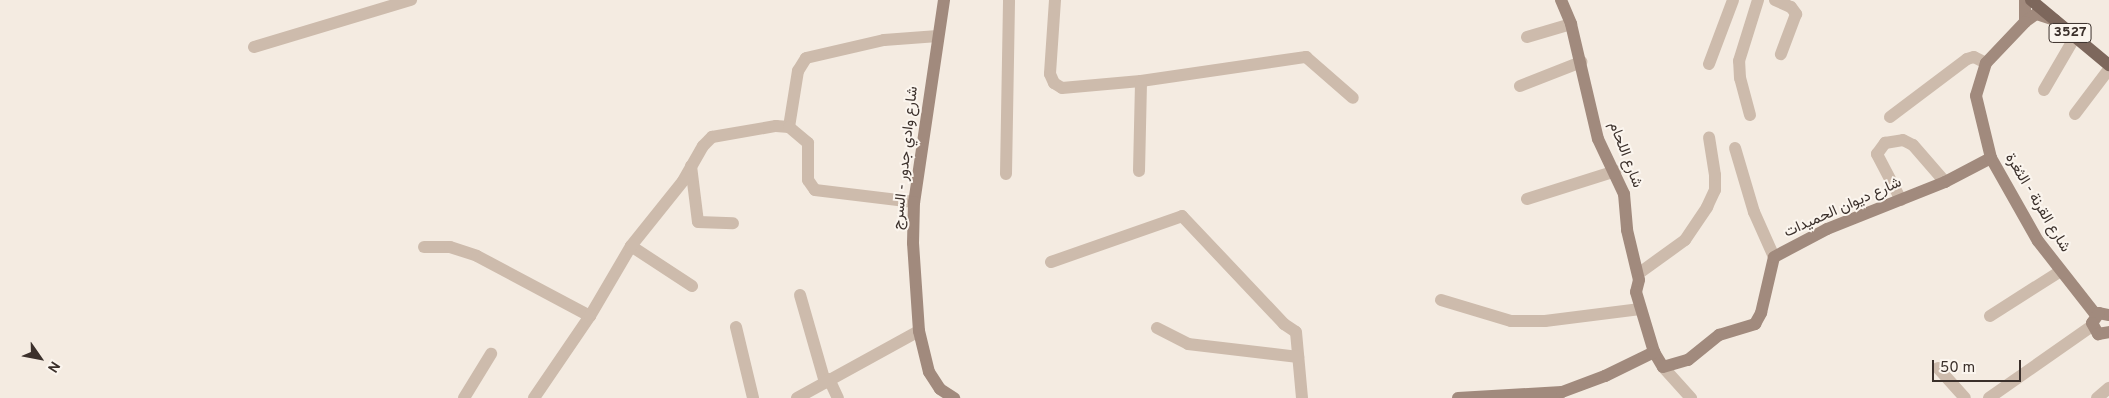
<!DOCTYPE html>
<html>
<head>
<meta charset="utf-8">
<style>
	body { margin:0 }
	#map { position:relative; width:2109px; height:398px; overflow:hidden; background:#f4ebe1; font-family:Overpass,Vazirmatn,sans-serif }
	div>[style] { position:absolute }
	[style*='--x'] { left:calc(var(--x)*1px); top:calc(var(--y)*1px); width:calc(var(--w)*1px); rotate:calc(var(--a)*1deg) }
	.street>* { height:12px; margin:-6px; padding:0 6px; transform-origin:6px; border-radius:6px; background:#cdbbac }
	.secondary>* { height:12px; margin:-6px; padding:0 6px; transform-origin:6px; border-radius:6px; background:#a18a7d }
	.primary>* { height:12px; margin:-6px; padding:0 6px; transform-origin:6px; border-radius:6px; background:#7d675c }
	span { translate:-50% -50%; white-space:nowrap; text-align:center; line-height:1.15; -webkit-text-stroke:4px #fbf5ee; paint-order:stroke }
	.shield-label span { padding:1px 4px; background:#fbf5ee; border:1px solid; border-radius:4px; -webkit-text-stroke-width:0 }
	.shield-label { font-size:14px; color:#3b302b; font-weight:700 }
	.street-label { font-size:15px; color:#3b302b }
	.north { position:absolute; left:15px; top:333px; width:50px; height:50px; -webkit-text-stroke:4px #fbf5ee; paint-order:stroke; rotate:123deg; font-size:14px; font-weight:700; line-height:20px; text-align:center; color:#3b302b }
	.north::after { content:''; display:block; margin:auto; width:18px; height:22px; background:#3b302b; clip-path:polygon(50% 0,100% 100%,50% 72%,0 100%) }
	.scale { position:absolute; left:1932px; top:360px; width:89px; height:22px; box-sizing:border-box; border:2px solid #3b302b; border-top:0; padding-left:6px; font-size:15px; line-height:18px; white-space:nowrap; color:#3b302b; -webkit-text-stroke:4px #fbf5ee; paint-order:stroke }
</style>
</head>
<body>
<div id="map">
	<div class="street">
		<i style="--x:1055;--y:0;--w:74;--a:93.9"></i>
		<i style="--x:1050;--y:74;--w:10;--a:66"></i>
		<i style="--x:1054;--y:83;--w:9;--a:32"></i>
		<i style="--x:1062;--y:88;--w:79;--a:-5.1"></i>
		<i style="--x:1141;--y:81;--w:167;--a:-8.3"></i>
		<i style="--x:1306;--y:57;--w:62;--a:41.1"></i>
		<i style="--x:1775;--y:0;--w:17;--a:24"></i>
		<i style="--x:1791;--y:7;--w:9;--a:54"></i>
		<i style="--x:1796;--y:14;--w:43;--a:110.6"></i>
		<i style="--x:1527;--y:37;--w:46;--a:-16.5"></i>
		<i style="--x:254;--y:47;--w:164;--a:-16.7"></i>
		<i style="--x:1709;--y:64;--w:68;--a:-69.4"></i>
		<i style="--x:1520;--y:86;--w:66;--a:-21.5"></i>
		<i style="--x:2044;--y:90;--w:61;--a:-59.7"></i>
		<i style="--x:2075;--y:114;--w:56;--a:-52.9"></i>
		<i style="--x:1750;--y:115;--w:38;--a:-105"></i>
		<i style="--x:1740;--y:78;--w:17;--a:-93"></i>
		<i style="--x:1739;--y:61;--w:64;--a:-72.7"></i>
		<i style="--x:1890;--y:117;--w:96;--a:-37"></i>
		<i style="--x:1967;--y:59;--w:7;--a:-16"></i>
		<i style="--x:1974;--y:57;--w:13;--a:27"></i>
		<i style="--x:789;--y:127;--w:57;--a:-80.9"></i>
		<i style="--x:798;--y:71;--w:15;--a:-58"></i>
		<i style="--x:806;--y:58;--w:80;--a:-13"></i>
		<i style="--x:884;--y:40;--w:54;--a:-4.2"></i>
		<i style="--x:1735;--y:148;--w:67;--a:73.5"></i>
		<i style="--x:1754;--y:212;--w:49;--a:66"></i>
		<i style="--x:691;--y:166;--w:56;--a:82.9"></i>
		<i style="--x:698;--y:222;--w:35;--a:2"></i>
		<i style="--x:1139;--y:171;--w:90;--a:-88.7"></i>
		<i style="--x:1006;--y:174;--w:174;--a:-89"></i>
		<i style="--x:1527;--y:199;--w:93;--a:-17.5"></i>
		<i style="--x:1901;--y:200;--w:52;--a:-117.6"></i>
		<i style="--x:1877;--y:154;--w:14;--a:-54"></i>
		<i style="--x:1885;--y:143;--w:18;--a:-9"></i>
		<i style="--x:1903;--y:140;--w:11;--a:27"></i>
		<i style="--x:1913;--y:145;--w:49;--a:49.1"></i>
		<i style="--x:631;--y:246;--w:73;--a:33.3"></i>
		<i style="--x:424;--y:247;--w:26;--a:0"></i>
		<i style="--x:450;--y:247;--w:28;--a:18"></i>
		<i style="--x:477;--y:256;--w:128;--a:28"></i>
		<i style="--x:1051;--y:262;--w:139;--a:-19.3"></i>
		<i style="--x:1182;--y:216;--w:149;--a:46.6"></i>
		<i style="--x:1284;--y:324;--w:14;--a:34"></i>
		<i style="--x:1296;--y:332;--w:66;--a:84.8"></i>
		<i style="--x:1638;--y:274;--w:58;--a:-35.9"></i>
		<i style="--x:1685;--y:240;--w:40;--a:-56"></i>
		<i style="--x:1707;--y:207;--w:19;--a:-65"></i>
		<i style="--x:1715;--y:190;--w:15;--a:-90"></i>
		<i style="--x:1715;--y:175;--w:38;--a:-99"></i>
		<i style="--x:800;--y:295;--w:91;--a:74"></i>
		<i style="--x:1441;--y:300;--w:73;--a:16.7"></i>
		<i style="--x:1511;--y:321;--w:34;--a:0"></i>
		<i style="--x:1545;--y:321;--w:96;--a:-7.2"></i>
		<i style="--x:1990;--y:316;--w:82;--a:-32.5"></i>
		<i style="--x:736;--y:327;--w:73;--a:76.5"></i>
		<i style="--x:1157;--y:328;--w:35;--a:27"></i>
		<i style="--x:1188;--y:344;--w:111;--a:6.7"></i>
		<i style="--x:1663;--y:367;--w:42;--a:47.9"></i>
		<i style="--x:1938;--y:368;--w:40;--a:48"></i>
		<i style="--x:829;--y:379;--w:21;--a:65"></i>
		<i style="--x:464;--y:398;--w:52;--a:-58.5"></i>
		<i style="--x:534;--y:398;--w:99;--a:-55.7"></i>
		<i style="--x:590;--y:316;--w:81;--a:-59.6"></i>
		<i style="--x:631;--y:246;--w:83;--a:-51.3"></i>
		<i style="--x:683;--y:181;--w:40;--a:-60.3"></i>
		<i style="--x:703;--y:146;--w:13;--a:-45"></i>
		<i style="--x:712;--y:137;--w:65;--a:-9.8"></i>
		<i style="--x:776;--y:126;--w:13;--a:4"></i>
		<i style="--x:789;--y:127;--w:25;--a:40"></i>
		<i style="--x:808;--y:143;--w:37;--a:90"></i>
		<i style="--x:808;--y:180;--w:12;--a:55"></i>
		<i style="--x:815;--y:190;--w:100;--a:6.9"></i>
		<i style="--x:797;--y:398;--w:139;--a:-28.8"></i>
		<i style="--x:1989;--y:398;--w:126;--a:-35"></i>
		<i style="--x:2097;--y:398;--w:16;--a:-40"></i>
	</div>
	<div class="secondary">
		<i style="--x:944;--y:0;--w:204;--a:98.4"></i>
		<i style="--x:914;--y:202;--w:41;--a:91.4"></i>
		<i style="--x:913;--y:243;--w:88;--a:86.1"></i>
		<i style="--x:919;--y:331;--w:42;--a:76.3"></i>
		<i style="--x:929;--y:372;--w:20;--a:57"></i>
		<i style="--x:940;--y:389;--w:17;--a:33"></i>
		<i style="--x:1561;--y:0;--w:26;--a:67"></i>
		<i style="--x:1571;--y:24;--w:118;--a:76.8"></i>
		<i style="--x:1598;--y:139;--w:61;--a:64.7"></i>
		<i style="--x:1624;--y:194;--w:36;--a:85"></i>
		<i style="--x:1627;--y:230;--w:51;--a:76.5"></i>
		<i style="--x:1639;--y:280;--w:12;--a:104"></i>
		<i style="--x:1636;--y:292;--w:63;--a:73.3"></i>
		<i style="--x:1654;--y:352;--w:17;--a:59"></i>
		<i style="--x:1663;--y:367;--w:26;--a:-16"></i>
		<i style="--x:1688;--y:360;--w:40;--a:-39"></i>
		<i style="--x:1719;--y:335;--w:38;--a:-17"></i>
		<i style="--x:1755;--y:324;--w:13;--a:-61"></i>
		<i style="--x:1761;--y:313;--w:57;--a:-76.9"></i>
		<i style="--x:1774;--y:257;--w:60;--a:-27.8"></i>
		<i style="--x:1827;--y:229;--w:127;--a:-21.7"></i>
		<i style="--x:1945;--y:182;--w:52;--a:-27.6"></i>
		<i style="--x:2025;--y:0;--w:22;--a:90"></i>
		<i style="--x:2055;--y:20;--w:20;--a:-162"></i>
		<i style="--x:2036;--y:14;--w:14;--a:144"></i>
		<i style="--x:2025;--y:22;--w:57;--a:133.6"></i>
		<i style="--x:1986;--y:63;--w:34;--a:107"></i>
		<i style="--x:1976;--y:96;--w:64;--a:76.4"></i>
		<i style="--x:1991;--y:158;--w:95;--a:60.5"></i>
		<i style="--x:2038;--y:241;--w:94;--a:51.9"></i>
		<i style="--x:2109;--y:315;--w:10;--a:-169"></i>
		<i style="--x:2099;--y:313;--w:12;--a:125"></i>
		<i style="--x:2092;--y:323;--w:13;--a:61"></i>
		<i style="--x:2098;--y:334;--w:11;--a:-10"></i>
		<i style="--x:1458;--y:398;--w:104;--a:-3.3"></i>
		<i style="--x:1562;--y:392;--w:46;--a:-20.4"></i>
		<i style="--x:1605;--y:376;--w:55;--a:-26.1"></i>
	</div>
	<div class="primary">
		<i style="--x:2031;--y:0;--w:102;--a:39.8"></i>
	</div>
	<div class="shield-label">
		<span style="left:2070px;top:33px">3527</span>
	</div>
	<div class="street-label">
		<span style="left:1625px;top:155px;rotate:69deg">شارع اللحام</span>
		<span style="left:906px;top:158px;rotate:-84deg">شارع وادي جدور - السرج</span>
		<span style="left:2037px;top:203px;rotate:59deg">شارع القرنة - الثغرة</span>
		<span style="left:1843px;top:208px;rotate:-24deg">شارع ديوان الحميدات</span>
	</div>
	<div class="north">N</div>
	<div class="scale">50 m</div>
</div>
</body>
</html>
